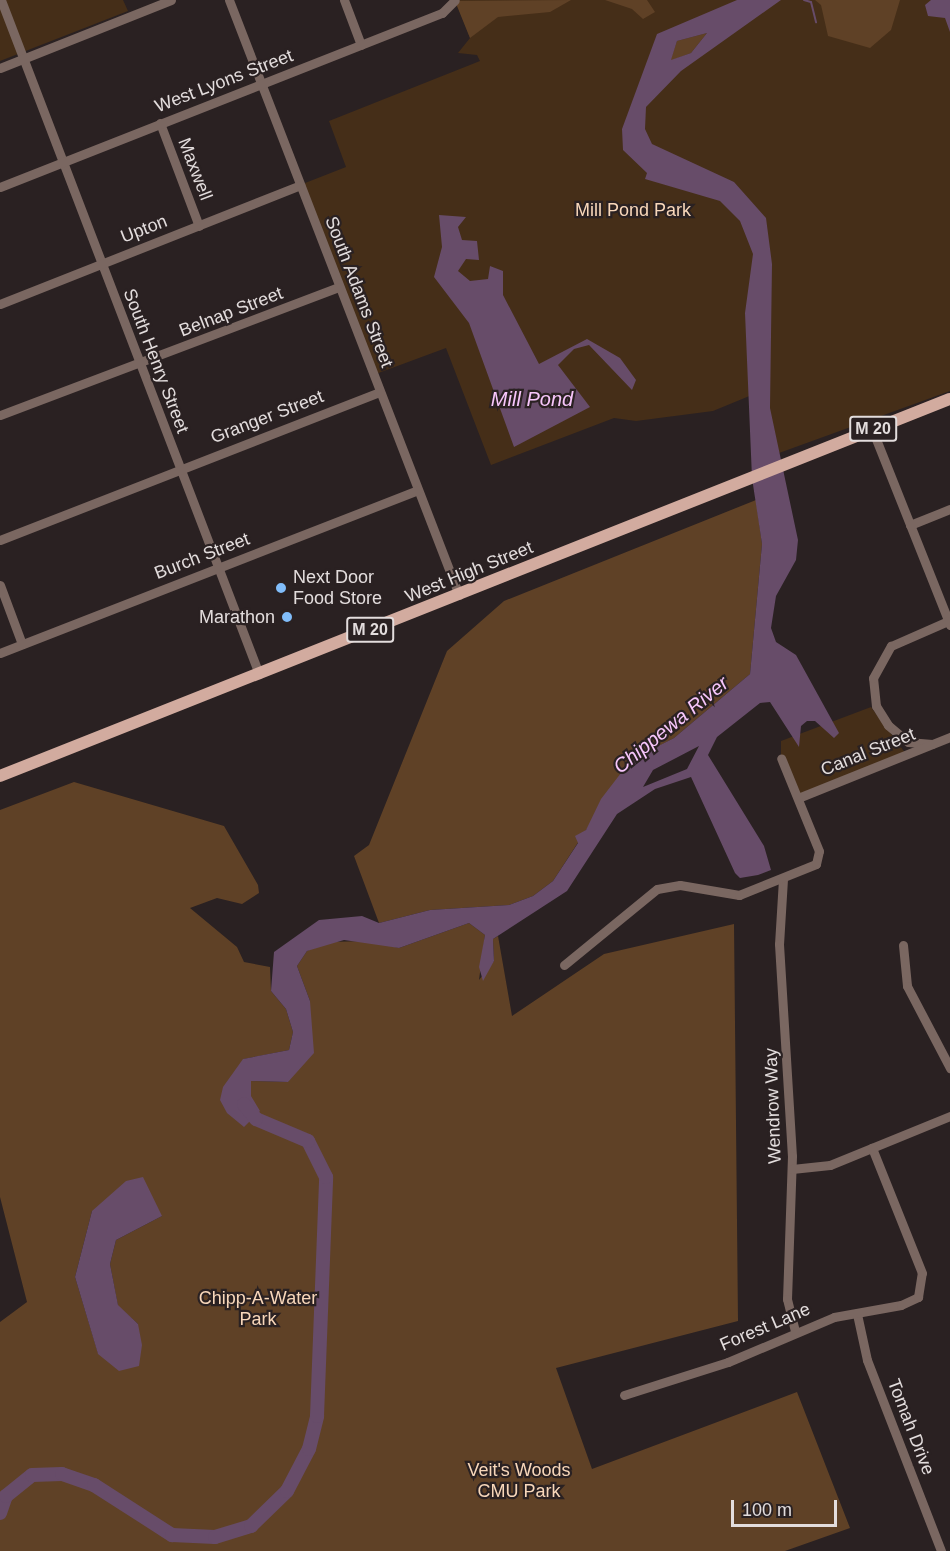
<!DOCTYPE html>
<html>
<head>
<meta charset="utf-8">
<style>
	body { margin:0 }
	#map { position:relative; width:950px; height:1551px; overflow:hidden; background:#2a2122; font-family:Helvetica,sans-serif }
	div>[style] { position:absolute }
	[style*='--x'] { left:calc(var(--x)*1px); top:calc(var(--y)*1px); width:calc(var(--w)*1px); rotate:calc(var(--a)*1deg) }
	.green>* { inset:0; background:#452e18 }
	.forest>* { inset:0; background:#5f4126 }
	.water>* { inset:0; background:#674c69 }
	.stream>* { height:2px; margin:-1px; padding:0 1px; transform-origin:1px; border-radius:1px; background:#674c69 }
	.river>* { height:14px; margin:-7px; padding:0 7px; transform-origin:7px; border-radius:7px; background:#674c69 }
	.minor>* { height:9px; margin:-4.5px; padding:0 4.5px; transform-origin:4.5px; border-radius:4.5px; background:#7a6761 }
	.major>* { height:12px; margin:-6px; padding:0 6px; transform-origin:6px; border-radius:6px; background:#d2ab9f }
	.dots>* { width:16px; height:16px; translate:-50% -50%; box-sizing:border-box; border:3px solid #2a2122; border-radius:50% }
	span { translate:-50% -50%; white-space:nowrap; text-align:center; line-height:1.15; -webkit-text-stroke:4.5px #2a2122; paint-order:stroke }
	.shield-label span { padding:2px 4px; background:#2a2122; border:2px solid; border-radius:4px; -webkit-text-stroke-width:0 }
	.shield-label { font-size:16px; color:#e3dddd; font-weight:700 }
	.street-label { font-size:18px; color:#e3dddd }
	.park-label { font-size:18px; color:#f8d7ba }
	.poi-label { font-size:18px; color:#e3dddd }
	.left { translate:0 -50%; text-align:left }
	.right { translate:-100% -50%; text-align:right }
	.water-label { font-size:20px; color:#f7c6fb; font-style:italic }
	.scale { position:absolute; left:731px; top:1500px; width:106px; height:27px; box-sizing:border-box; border:3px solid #e3dddd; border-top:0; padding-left:8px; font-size:18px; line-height:21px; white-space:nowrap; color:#e3dddd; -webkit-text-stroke:4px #2a2122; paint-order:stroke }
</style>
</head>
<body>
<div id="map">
	<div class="green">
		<i style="clip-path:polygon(0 0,123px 0,128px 11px,0 61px)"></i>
		<i style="clip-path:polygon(455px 0,950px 0,950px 391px,768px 457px,764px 390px,713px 411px,636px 421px,614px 418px,491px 465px,446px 348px,373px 375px,300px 185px,346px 167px,329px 121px,480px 61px,477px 55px,458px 53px,470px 38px)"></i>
		<i style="clip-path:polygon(871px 707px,906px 754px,798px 798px,781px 758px,781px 741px)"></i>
	</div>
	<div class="forest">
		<i style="clip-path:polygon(571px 0,550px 12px,498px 17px,470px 38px,455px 1px)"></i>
		<i style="clip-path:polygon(605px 0,647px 0,655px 12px,643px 19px,632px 9px)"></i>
		<i style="clip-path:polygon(815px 0,900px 0,891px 30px,870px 48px,828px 36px,821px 5px)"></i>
		<i style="clip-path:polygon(707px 33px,691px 53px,670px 61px,677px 41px)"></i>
		<i style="clip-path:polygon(756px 500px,762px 544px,750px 674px,674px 738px,631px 761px,553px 881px,533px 896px,509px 905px,430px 910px,379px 923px,354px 856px,369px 845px,447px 651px,504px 601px)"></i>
		<i style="clip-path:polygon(evenodd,74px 782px,224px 826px,258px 885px,259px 893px,242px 904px,217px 898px,190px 908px,237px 947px,244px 962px,270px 967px,271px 991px,286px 1009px,293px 1032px,289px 1050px,244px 1059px,251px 1096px,251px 1081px,288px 1082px,310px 1001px,297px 966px,307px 951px,325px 942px,370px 941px,399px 948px,469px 923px,485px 935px,479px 980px,494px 961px,493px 939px,498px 936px,512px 1016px,604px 954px,734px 924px,738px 1321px,556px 1368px,592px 1469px,797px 1392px,850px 1528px,785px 1551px,0 1551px,0 1322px,27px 1302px,0 1197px,0 810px,74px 782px,92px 1211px,162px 1216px,116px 1240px,110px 1264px,118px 1306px,138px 1324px,98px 1353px,75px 1277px,92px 1211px)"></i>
	</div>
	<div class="water">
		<i style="clip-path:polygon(evenodd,737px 0,781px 0,681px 71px,646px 107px,645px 129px,652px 144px,734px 182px,766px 218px,772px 264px,770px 408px,798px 540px,796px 560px,776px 596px,771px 628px,776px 642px,796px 655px,839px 733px,834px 738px,815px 721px,807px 721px,801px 726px,799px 747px,770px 702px,760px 703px,717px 737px,708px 755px,764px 846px,771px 870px,758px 875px,740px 878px,735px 873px,691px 777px,655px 789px,617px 814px,567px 891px,493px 939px,494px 961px,483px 981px,479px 967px,485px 935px,469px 923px,399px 948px,344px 940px,307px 951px,297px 966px,310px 1001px,314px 1053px,288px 1082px,251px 1081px,251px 1096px,260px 1111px,244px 1127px,227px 1113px,220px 1100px,223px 1087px,243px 1059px,289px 1050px,293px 1032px,286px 1009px,271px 991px,274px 952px,319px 920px,362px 916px,379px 923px,430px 910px,509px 905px,533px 896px,553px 881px,578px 843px,575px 836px,586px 830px,601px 799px,631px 760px,674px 738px,750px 674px,762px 544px,752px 478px,745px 313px,753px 254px,740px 221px,720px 201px,645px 179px,647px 173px,623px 150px,622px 129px,657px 34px,737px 0,707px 33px,691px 53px,671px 60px,677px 41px,707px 33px,737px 0,699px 746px,687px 769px,643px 787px,653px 770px,699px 746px)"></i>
		<i style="clip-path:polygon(931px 0,950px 0,950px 32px,945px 18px,928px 16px,925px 5px)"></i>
		<i style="clip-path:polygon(439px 215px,466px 217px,458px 227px,462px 240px,477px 241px,479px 260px,466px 259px,458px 271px,470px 281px,488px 279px,490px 266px,503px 271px,503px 295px,539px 364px,587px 339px,620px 358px,636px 380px,632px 390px,589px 345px,574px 349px,558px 365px,590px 407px,514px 447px,469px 323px,434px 277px,442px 247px)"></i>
		<i style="clip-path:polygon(143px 1177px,162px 1216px,116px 1240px,110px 1264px,118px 1305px,138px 1324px,142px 1345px,139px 1366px,119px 1371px,98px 1354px,75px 1277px,92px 1211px,126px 1181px)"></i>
	</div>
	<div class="stream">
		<i style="--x:804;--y:0;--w:7;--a:16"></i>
		<i style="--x:811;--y:2;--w:21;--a:76"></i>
	</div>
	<div class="river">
		<i style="--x:0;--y:1513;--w:18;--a:-71"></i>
		<i style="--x:6;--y:1496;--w:33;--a:-39"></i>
		<i style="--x:32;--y:1475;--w:30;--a:-2"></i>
		<i style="--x:62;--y:1474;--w:34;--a:19"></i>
		<i style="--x:94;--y:1485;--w:93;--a:32.7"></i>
		<i style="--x:172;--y:1535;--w:43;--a:2.7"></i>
		<i style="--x:215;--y:1537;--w:38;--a:-17"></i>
		<i style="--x:251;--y:1526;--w:50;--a:-44.2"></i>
		<i style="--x:287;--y:1491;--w:47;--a:-62.4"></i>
		<i style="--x:309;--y:1449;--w:34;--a:-76"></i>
		<i style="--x:317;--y:1416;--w:239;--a:-87.8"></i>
		<i style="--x:326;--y:1177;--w:40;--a:-116.6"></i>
		<i style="--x:308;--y:1141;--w:56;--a:-157.1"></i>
		<i style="--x:256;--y:1119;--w:19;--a:-129"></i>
	</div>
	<div class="minor">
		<i style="--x:1;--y:0;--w:722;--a:69.05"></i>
		<i style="--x:229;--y:0;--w:638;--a:68.87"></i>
		<i style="--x:344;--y:0;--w:48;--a:69.3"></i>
		<i style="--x:0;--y:68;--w:184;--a:-21.7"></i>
		<i style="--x:160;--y:123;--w:110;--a:69.3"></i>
		<i style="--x:0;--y:187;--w:475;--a:-21.5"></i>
		<i style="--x:442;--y:13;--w:18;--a:-45"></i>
		<i style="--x:0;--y:304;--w:323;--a:-21.6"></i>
		<i style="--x:0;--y:415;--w:362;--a:-20.7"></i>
		<i style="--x:872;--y:429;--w:211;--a:68.3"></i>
		<i style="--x:910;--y:525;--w:43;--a:-21.8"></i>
		<i style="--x:0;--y:540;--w:407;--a:-21.3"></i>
		<i style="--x:0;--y:585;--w:63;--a:69.6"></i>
		<i style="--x:0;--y:653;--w:448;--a:-21.3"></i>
		<i style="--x:932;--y:744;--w:24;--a:-175"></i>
		<i style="--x:908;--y:742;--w:26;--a:-140"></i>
		<i style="--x:888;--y:725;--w:22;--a:-122"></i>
		<i style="--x:876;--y:706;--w:28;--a:-96"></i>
		<i style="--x:873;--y:678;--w:37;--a:-61"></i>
		<i style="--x:891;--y:646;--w:62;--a:-23.7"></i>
		<i style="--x:798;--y:798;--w:164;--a:-21.9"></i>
		<i style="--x:783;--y:879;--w:65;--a:93.5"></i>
		<i style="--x:779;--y:944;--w:212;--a:86.5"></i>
		<i style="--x:792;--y:1156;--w:143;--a:92"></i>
		<i style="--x:787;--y:1299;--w:33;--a:76"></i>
		<i style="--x:903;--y:945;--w:41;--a:84.4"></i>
		<i style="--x:907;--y:986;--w:93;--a:62.3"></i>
		<i style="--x:564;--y:965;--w:120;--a:-39.3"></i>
		<i style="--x:657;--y:889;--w:23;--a:-10"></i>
		<i style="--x:680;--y:885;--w:60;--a:9.6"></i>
		<i style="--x:739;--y:895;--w:83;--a:-21.9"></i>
		<i style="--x:816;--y:864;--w:13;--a:-77"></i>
		<i style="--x:819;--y:851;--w:100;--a:-112.2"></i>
		<i style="--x:792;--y:1169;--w:38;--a:-6"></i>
		<i style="--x:830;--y:1165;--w:130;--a:-22.2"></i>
		<i style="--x:857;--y:1314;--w:47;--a:77.7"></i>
		<i style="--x:867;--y:1360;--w:205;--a:68.8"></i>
		<i style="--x:624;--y:1395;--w:109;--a:-17.6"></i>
		<i style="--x:728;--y:1362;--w:115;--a:-23"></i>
		<i style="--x:834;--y:1317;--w:68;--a:-10.2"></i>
		<i style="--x:901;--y:1305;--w:19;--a:-25"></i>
		<i style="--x:918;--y:1297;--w:24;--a:-81"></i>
		<i style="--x:922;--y:1273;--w:135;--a:-111.8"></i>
	</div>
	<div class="major">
		<i style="--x:0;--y:776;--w:1022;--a:-21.65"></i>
	</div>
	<div class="dots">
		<i style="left:281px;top:588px;background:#81bdfa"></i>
		<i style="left:287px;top:617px;background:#81bdfa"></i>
	</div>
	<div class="shield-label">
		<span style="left:873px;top:429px">M 20</span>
		<span style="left:370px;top:630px">M 20</span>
	</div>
	<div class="street-label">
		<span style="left:224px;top:81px;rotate:-21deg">West Lyons Street</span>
		<span style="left:195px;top:169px;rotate:69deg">Maxwell</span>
		<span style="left:144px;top:229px;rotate:-21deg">Upton</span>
		<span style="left:359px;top:292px;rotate:69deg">South Adams Street</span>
		<span style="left:231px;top:312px;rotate:-21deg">Belnap Street</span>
		<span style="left:156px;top:361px;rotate:69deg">South Henry Street</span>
		<span style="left:267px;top:417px;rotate:-21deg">Granger Street</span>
		<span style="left:202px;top:556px;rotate:-21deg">Burch Street</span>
		<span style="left:469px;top:572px;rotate:-22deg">West High Street</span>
		<span style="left:868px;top:752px;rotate:-22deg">Canal Street</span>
		<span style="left:773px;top:1106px;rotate:-92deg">Wendrow Way</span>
		<span style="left:765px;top:1327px;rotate:-23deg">Forest Lane</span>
		<span style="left:911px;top:1427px;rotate:69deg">Tomah Drive</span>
	</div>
	<div class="park-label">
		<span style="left:633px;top:210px">Mill Pond Park</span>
		<span style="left:258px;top:1309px">Chipp-A-Water<br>Park</span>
		<span style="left:519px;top:1481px">Veit's Woods<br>CMU Park</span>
	</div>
	<div class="poi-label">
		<span class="left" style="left:293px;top:588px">Next Door<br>Food Store</span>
		<span class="right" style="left:275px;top:617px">Marathon</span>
	</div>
	<div class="water-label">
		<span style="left:532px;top:399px">Mill Pond</span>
		<span style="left:671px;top:725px;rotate:-39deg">Chippewa River</span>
	</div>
	<div class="scale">100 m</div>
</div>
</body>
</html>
